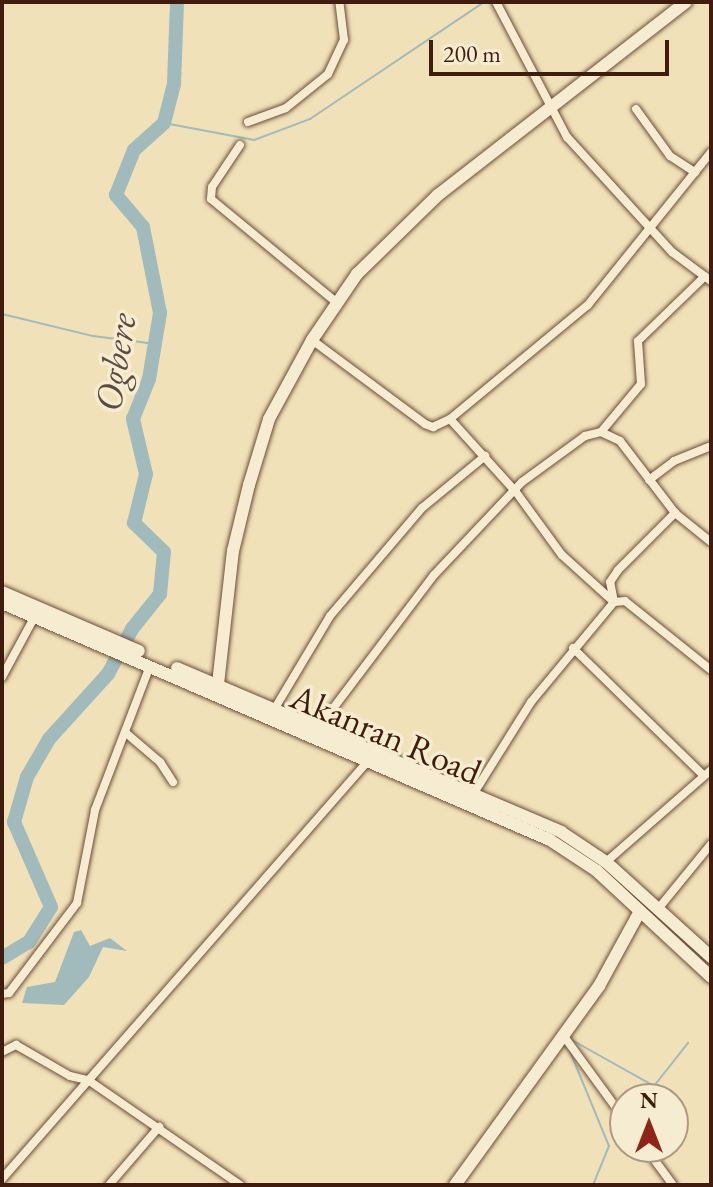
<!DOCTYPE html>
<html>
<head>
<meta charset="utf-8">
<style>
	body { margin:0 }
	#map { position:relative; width:713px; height:1187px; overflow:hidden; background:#f1e1b8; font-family:"EB Garamond",serif }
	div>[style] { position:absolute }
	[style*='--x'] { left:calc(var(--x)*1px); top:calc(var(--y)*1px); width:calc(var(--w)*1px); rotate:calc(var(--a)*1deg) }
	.water>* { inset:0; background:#a1babb }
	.stream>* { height:2px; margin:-1px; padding:0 1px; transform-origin:1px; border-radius:1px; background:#a1babb }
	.river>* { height:14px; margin:-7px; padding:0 7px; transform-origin:7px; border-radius:7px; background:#a1babb }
	.roads { filter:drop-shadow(0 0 2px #6c4d38) drop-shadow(0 0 2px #6c4d38) }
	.street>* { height:8px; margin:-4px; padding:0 4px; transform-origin:4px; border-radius:4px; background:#f6ecd1 }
	.secondary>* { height:12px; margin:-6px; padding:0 6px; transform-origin:6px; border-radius:6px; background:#f6ecd1 }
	span { translate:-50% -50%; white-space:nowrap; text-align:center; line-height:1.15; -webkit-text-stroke:7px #f6ecd1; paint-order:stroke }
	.street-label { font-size:36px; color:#3f1c0e }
	.water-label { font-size:38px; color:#5c4b42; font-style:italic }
	.frame { position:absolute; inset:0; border:4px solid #3f1c0e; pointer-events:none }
	.north { position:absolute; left:609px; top:1083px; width:80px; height:80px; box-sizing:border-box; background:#f6ecd1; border:2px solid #ad9983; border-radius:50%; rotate:0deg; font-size:22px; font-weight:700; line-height:32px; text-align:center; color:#3f1c0e }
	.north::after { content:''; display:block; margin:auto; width:28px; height:36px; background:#8f2418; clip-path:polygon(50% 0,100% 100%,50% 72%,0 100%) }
	.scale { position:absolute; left:429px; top:40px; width:240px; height:36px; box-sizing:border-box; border:4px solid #3f1c0e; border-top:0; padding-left:10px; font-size:24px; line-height:28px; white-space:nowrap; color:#3f1c0e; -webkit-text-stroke:6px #f6ecd1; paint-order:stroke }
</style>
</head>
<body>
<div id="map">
	<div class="water">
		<i style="clip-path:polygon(81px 930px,90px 946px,110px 938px,127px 951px,103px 947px,89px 977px,64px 1005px,22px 1003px,27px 987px,55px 982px,74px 932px)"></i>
	</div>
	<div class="stream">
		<i style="--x:164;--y:123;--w:92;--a:10.7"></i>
		<i style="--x:254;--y:140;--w:60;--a:-20.6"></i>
		<i style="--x:310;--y:119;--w:210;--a:-33.9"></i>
		<i style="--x:2;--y:314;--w:94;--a:13.6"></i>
		<i style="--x:93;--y:336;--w:63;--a:7.4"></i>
		<i style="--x:570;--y:1039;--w:96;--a:29.2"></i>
		<i style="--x:654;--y:1086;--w:55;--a:-51.7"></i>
		<i style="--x:569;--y:1049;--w:105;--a:67.6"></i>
		<i style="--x:609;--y:1146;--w:42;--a:112.3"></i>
	</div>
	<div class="river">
		<i style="--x:2;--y:958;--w:31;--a:-31"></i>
		<i style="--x:29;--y:942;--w:41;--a:-57.8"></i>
		<i style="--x:51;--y:907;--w:93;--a:-113.5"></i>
		<i style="--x:14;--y:822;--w:47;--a:-73.9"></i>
		<i style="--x:27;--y:777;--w:44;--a:-59.9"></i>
		<i style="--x:49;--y:739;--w:88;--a:-47.8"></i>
		<i style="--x:108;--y:674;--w:51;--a:-61.9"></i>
		<i style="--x:132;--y:629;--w:45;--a:-51.3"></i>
		<i style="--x:160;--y:594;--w:42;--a:-84.6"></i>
		<i style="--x:164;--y:552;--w:42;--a:-136"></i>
		<i style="--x:134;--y:523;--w:50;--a:-76.2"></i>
		<i style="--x:146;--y:474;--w:57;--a:-103.3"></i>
		<i style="--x:133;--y:419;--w:43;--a:-68.2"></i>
		<i style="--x:149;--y:379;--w:67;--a:-80.5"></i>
		<i style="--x:160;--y:313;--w:88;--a:-101.2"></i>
		<i style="--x:143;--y:227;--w:42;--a:-130.2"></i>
		<i style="--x:116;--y:195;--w:48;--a:-68.2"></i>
		<i style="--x:134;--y:150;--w:40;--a:-42"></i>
		<i style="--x:164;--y:123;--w:40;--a:-75.6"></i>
		<i style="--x:174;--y:84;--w:82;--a:-87.9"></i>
	</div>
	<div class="roads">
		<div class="street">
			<i style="--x:496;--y:2;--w:153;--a:62.3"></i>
			<i style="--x:567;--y:137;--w:156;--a:47.6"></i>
			<i style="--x:672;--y:252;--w:49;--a:36.6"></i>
			<i style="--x:636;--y:109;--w:58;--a:54.1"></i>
			<i style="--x:670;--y:156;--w:30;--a:33"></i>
			<i style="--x:248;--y:122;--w:40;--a:-20.2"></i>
			<i style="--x:286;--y:108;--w:54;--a:-39"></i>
			<i style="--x:328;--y:74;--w:38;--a:-65"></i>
			<i style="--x:344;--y:40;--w:38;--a:-97"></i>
			<i style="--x:240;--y:145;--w:50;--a:123.7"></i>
			<i style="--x:212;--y:187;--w:12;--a:95"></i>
			<i style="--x:211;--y:199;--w:163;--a:39.5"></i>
			<i style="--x:312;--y:340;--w:141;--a:36.6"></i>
			<i style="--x:425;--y:424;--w:9;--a:21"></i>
			<i style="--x:433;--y:427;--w:19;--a:-25"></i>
			<i style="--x:450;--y:419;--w:98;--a:47.9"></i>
			<i style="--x:516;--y:492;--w:78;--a:53.9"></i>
			<i style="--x:562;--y:555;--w:70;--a:42.1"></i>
			<i style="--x:614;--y:602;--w:11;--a:-5"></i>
			<i style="--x:625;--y:601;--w:110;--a:38.7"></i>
			<i style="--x:450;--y:419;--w:179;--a:-39.6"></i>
			<i style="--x:588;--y:305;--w:196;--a:-51.2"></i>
			<i style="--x:601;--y:432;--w:62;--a:-50.2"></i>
			<i style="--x:641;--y:384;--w:43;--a:-94"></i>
			<i style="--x:638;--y:341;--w:93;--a:-44.1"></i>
			<i style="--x:649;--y:480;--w:31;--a:-37"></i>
			<i style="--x:674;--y:461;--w:40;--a:-22"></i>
			<i style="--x:573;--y:648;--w:183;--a:44.3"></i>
			<i style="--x:2;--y:677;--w:69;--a:-61.6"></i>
			<i style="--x:275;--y:708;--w:107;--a:-59.1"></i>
			<i style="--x:330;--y:616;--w:142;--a:-49.6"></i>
			<i style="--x:422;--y:508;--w:82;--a:-39.5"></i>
			<i style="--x:319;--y:727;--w:191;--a:-52.9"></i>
			<i style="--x:434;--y:575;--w:128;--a:-46.6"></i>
			<i style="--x:522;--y:482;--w:78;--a:-36.1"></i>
			<i style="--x:585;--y:436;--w:16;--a:-14"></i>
			<i style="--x:601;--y:432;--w:21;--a:25"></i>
			<i style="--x:620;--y:441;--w:91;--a:52.6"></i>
			<i style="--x:675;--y:513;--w:46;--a:38.9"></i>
			<i style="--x:126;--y:733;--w:45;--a:40.5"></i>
			<i style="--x:160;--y:762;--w:24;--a:57"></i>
			<i style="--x:474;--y:793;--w:107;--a:-57.9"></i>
			<i style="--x:531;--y:702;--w:130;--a:-50.3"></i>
			<i style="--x:614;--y:602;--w:20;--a:-101"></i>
			<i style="--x:610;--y:582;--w:14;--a:-56"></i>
			<i style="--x:618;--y:570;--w:81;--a:-45"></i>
			<i style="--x:606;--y:862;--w:140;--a:-41.2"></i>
			<i style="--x:658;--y:909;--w:84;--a:-50.8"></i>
			<i style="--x:2;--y:994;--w:7;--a:-8"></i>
			<i style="--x:9;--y:993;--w:113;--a:-52.9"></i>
			<i style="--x:77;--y:903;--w:95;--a:-79"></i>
			<i style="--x:95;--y:810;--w:154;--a:-69.1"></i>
			<i style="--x:563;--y:1035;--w:105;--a:53.9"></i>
			<i style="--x:2;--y:1052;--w:16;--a:-27"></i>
			<i style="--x:16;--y:1045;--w:62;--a:29.9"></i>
			<i style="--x:70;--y:1076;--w:18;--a:13"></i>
			<i style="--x:88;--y:1080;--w:185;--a:34.6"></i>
			<i style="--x:645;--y:1147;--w:47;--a:53.6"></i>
			<i style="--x:2;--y:1179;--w:557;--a:-48.79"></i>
			<i style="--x:109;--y:1185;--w:77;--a:-49.2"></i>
		</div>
		<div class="secondary">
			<i style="--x:2;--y:592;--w:149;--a:23.3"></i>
			<i style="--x:2;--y:603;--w:597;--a:23.39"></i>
			<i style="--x:550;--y:840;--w:56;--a:33.4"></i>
			<i style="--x:597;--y:871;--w:156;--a:42.9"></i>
			<i style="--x:177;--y:668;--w:418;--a:23.1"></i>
			<i style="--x:561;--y:832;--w:54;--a:33.7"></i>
			<i style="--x:606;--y:862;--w:142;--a:42.1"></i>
			<i style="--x:218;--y:684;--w:134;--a:-83.6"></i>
			<i style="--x:233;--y:551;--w:68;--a:-76.4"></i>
			<i style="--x:249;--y:485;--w:69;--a:-73.1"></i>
			<i style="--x:269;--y:419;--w:90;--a:-61.4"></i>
			<i style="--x:312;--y:340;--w:80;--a:-55.7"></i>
			<i style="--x:357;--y:274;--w:113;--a:-44.3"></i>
			<i style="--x:438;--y:195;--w:314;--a:-37.9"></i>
			<i style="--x:455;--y:1185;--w:246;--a:-54.1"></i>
			<i style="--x:599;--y:986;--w:85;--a:-61.3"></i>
		</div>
	</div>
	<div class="street-label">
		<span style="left:386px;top:734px;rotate:23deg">Akanran Road</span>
	</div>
	<div class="water-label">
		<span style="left:115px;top:362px;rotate:-81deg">Ogbere</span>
	</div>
	<div class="frame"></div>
	<div class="north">N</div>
	<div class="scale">200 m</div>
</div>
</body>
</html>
